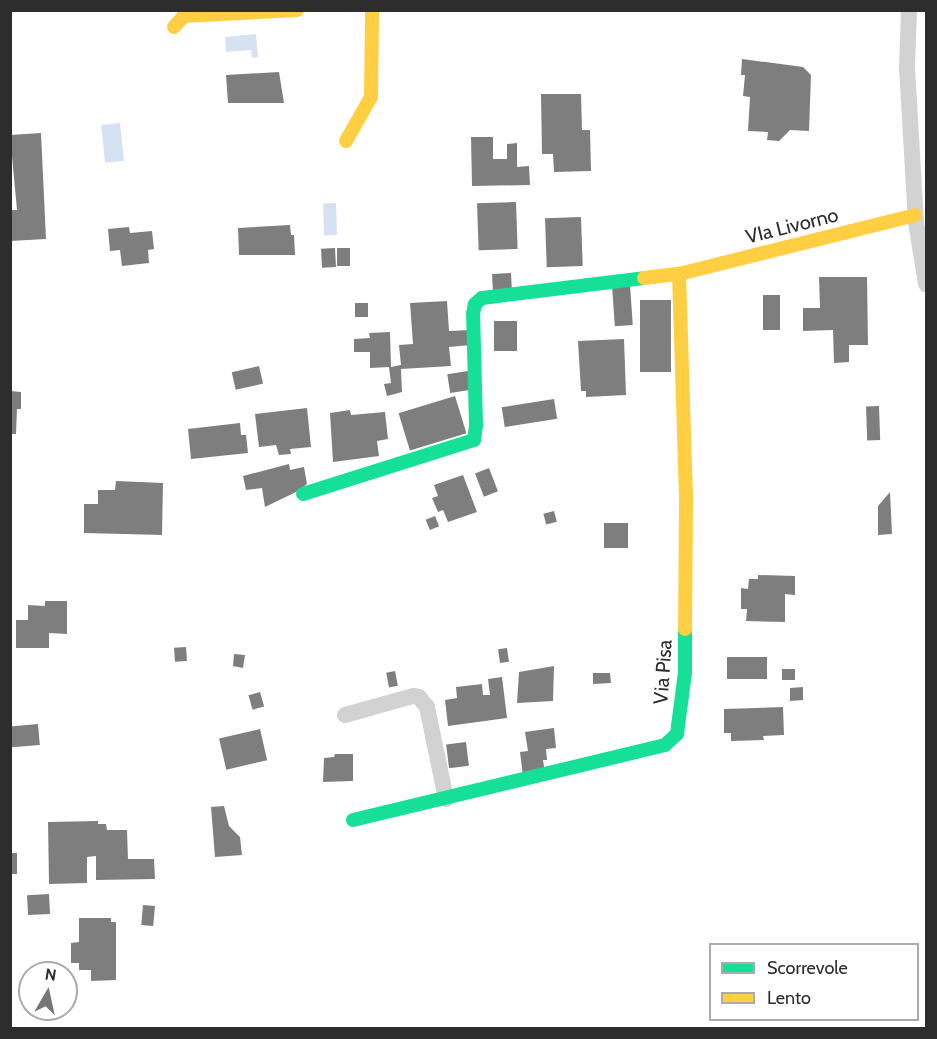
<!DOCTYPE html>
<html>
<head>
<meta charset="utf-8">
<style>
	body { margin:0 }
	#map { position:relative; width:937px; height:1039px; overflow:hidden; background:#fff; font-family:Cabin,sans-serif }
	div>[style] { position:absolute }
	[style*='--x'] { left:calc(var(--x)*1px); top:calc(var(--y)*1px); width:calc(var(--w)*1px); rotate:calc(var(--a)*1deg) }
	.water>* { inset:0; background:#d6e2f2; transform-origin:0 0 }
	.building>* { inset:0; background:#7e7e7e; transform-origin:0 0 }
	.street>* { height:16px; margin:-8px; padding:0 8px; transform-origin:8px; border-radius:8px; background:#d2d2d2 }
	.fast>* { height:14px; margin:-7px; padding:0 7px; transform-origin:7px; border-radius:7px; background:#16e098 }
	.slow>* { height:14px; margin:-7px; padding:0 7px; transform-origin:7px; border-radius:7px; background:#ffcf43 }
	span { translate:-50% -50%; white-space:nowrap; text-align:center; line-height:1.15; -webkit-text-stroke:6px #fff; paint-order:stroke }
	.street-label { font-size:20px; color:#2d2d2d }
	.frame { position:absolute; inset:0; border:12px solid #2d2d2d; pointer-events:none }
	.legend { position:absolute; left:709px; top:943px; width:210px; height:78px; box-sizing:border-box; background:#fff; border:2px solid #ababab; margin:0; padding:8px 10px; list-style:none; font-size:18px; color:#2d2d2d }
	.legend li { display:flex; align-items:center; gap:12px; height:30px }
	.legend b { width:30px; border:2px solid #ababab }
	.north { position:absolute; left:18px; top:961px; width:60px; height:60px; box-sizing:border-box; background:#fff; border:2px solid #ababab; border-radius:50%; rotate:9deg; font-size:16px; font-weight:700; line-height:24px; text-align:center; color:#2d2d2d }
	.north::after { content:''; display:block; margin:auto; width:21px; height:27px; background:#767676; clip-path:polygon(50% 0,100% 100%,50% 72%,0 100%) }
</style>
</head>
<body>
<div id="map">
	<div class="water">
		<i style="clip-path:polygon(256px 34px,258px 57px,252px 58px,251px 50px,226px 52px,225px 37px)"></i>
		<i style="left:120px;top:123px;width:38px;height:19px;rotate:84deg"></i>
		<i style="left:336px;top:203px;width:32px;height:13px;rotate:88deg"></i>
	</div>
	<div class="building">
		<i style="clip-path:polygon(742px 59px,803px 67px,811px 75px,809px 131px,790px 130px,779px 141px,767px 140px,768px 132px,748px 131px,750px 97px,743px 96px,745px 75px,741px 75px)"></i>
		<i style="clip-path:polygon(279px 72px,284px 103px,228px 103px,226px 75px)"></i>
		<i style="clip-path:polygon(541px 94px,581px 94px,582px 130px,590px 130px,591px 171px,554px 172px,553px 154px,542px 154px)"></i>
		<i style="clip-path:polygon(41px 133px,46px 239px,10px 241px,10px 210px,17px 210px,10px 135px)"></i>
		<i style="clip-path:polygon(471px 137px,493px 137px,493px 159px,507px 159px,507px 144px,517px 143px,517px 167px,529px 166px,530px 185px,472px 186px)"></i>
		<i style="left:516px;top:202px;width:47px;height:39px;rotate:88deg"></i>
		<i style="left:581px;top:217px;width:49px;height:36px;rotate:88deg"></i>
		<i style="clip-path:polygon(290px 225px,291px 235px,294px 235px,295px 255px,239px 255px,238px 228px)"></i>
		<i style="clip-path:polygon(129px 227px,130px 233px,152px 231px,154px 249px,148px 250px,149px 263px,122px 266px,120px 250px,110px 251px,108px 229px)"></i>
		<i style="left:335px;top:248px;width:19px;height:14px;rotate:87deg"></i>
		<i style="left:337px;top:248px;width:13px;height:18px"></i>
		<i style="left:511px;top:273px;width:17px;height:19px;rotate:87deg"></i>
		<i style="clip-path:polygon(819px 277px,867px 277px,868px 345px,849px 345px,849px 362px,834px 363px,833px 330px,803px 331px,803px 308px,820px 308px)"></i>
		<i style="left:630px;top:285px;width:40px;height:18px;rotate:86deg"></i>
		<i style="left:763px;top:295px;width:17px;height:35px"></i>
		<i style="left:640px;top:300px;width:31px;height:72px"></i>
		<i style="clip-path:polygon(447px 301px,449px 331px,471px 330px,471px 345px,449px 347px,451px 366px,401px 369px,402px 392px,387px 396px,384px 384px,391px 383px,389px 367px,370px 368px,370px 352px,354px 352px,354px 339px,370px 338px,369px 333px,390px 332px,391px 367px,401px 365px,399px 345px,413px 344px,410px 303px)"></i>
		<i style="left:355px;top:303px;width:13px;height:14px"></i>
		<i style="left:494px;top:321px;width:23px;height:30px"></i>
		<i style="clip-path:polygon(624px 339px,626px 395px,586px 397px,586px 391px,581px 391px,578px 341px)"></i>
		<i style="left:259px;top:366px;width:18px;height:28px;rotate:77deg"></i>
		<i style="left:468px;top:371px;width:19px;height:21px;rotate:81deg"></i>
		<i style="clip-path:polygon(10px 391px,21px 392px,21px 409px,17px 409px,16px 434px,10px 434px)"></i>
		<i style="left:455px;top:396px;width:39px;height:59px;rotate:73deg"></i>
		<i style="left:554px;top:399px;width:20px;height:53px;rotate:81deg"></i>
		<i style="left:879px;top:406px;width:34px;height:13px;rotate:88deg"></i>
		<i style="clip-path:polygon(307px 408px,311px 447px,290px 449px,291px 454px,279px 455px,276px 445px,259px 447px,255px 414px)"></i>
		<i style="clip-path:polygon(350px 410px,351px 415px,385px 412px,388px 439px,377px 441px,379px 456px,333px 462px,330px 413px)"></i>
		<i style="clip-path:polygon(240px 423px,241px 435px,246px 435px,248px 453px,191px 459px,188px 429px)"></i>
		<i style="clip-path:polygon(289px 464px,290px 470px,304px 467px,307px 484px,296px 492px,265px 507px,262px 488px,246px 490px,243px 476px)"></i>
		<i style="left:489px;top:468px;width:25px;height:15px;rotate:69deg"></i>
		<i style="clip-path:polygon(463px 475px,477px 512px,448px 522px,443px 510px,438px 512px,432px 498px,438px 496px,434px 485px)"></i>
		<i style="clip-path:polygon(116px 481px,163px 483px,162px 535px,84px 533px,84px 504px,98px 504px,98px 490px,115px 490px)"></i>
		<i style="clip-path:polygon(890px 492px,892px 534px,878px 535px,878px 506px)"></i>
		<i style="left:554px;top:511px;width:11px;height:11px;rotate:75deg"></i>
		<i style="left:435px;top:516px;width:11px;height:10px;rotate:68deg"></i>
		<i style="left:604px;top:523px;width:24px;height:25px"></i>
		<i style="clip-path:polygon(758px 575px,795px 576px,795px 595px,785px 594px,785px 622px,746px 621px,747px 609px,741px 609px,741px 588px,748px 589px,749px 579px,758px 579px)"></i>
		<i style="clip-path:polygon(45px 601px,67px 601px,67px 634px,49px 633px,49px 648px,16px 648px,16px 620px,28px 620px,28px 605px,45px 606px)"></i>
		<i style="left:186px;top:647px;width:14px;height:12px;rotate:86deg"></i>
		<i style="left:507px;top:648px;width:14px;height:9px;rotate:82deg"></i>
		<i style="clip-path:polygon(234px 654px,245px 655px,243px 668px,233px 666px)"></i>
		<i style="left:767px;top:657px;width:22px;height:40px;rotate:90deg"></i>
		<i style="clip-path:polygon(554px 666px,553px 701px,517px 703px,519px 672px)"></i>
		<i style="left:782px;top:669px;width:13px;height:11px"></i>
		<i style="left:395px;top:671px;width:15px;height:9px;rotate:79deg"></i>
		<i style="clip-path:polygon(593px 673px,610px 673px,611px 683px,593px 684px)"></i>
		<i style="clip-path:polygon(502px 677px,507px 718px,448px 726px,445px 700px,457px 698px,456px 687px,482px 684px,483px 695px,490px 695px,488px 679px)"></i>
		<i style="clip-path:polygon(803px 687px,803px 700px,790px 701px,790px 688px)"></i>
		<i style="left:260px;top:692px;width:15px;height:12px;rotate:74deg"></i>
		<i style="clip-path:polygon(783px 707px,784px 735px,763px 736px,764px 740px,731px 741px,731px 733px,724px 733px,724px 709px)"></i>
		<i style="left:38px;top:724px;width:21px;height:28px;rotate:85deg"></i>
		<i style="clip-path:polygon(554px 728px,556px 748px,546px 749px,547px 760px,543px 760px,545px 773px,523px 776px,520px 752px,528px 751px,525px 732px)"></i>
		<i style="left:260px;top:729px;width:32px;height:42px;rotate:77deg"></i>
		<i style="left:466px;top:742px;width:24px;height:20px;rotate:83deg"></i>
		<i style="clip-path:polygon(335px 754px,353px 754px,353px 781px,323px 782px,324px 758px,334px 757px)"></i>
		<i style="clip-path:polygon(224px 806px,229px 826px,240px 837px,242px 855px,215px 857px,211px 807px)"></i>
		<i style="clip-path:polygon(98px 821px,98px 824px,106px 824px,107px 830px,127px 830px,128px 859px,154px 859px,155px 879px,96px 880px,96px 856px,87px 857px,87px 883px,49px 884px,48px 822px)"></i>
		<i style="left:10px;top:853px;width:7px;height:21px"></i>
		<i style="left:49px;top:894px;width:20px;height:22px;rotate:87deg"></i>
		<i style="left:143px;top:905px;width:12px;height:20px;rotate:5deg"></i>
		<i style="clip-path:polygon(79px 918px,111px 918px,111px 922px,116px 922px,116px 980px,91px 981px,91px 970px,79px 970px,79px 963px,71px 963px,71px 943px,79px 942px)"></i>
	</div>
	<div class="street">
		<i style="--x:909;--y:10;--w:57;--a:92"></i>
		<i style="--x:907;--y:67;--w:155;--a:86.7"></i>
		<i style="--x:916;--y:222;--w:63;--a:80.8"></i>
		<i style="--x:345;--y:715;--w:71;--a:-15.6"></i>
		<i style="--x:413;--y:696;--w:6;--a:9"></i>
		<i style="--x:419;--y:697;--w:13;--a:51"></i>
		<i style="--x:427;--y:707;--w:94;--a:78.3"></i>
	</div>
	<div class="fast">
		<i style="--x:303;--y:494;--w:179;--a:-17.5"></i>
		<i style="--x:474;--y:440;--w:15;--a:-82"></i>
		<i style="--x:476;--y:425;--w:111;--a:-91.5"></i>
		<i style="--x:473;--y:314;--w:10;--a:-79"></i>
		<i style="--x:475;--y:304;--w:9;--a:-41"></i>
		<i style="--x:482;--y:298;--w:163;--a:-7"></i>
		<i style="--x:353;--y:820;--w:321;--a:-13.5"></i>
		<i style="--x:665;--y:745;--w:16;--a:-43"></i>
		<i style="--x:677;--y:734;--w:63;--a:-82.6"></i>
		<i style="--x:685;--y:672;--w:43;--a:-90"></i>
	</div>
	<div class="slow">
		<i style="--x:174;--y:27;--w:15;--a:-48"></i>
		<i style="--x:184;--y:16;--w:113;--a:-3"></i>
		<i style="--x:346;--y:141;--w:51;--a:-60.4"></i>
		<i style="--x:371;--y:97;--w:87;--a:-89.3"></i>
		<i style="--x:679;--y:274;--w:224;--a:88.2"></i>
		<i style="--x:686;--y:498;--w:131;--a:90.4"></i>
		<i style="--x:644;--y:278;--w:35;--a:-7"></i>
		<i style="--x:679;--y:274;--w:243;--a:-14"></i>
	</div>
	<div class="street-label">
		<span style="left:792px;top:226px;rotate:-14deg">VIa Livorno</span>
		<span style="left:663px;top:672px;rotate:-86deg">Via Pisa</span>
	</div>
	<div class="frame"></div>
	<ul class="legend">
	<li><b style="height:8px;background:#16e098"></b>Scorrevole</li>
	<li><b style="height:8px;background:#ffcf43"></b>Lento</li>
	</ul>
	<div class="north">N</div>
</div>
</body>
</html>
